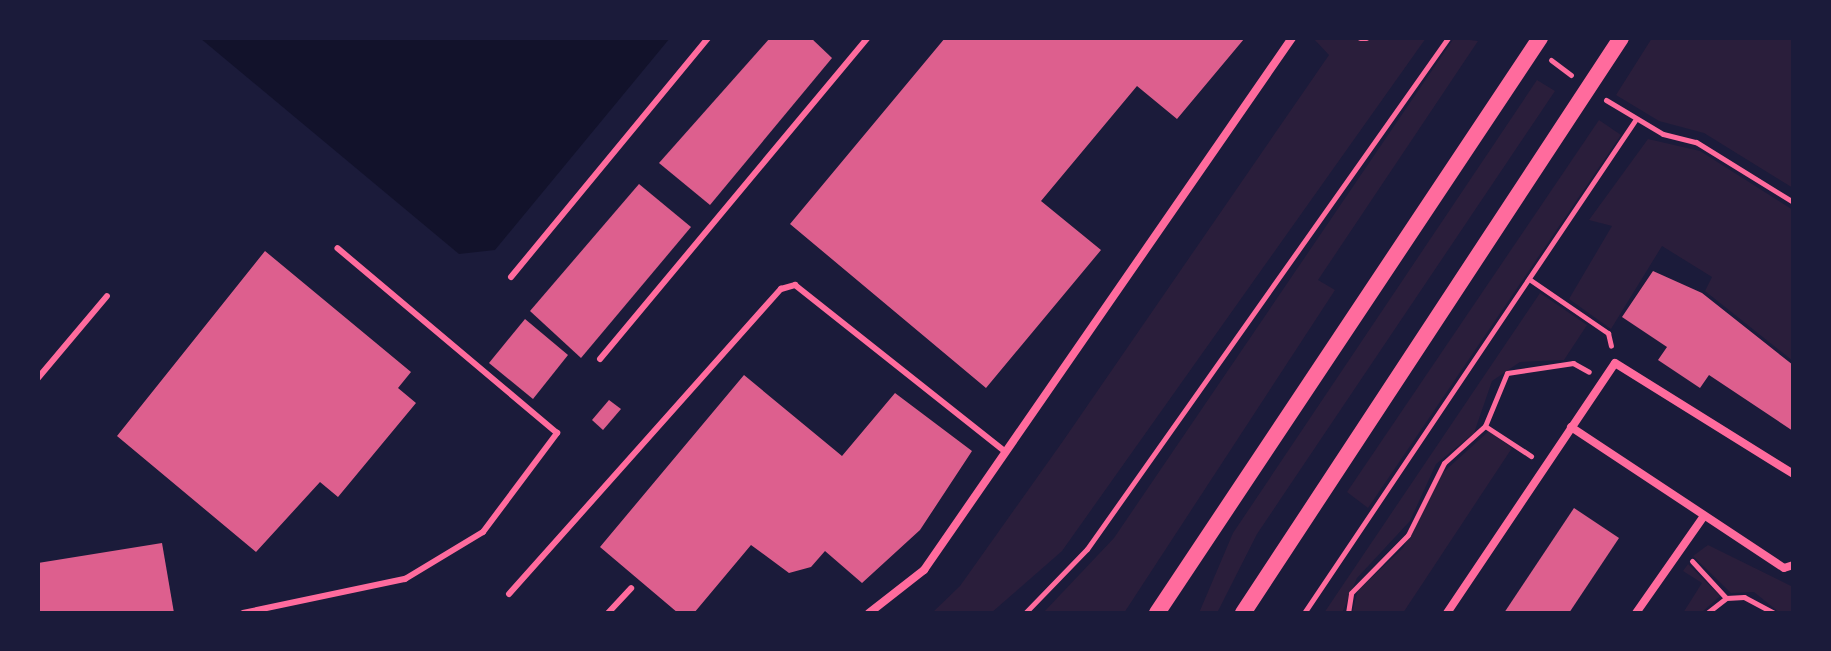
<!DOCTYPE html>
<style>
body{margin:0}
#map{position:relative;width:1831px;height:651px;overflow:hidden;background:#1b1b3a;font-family:"Sofia Sans Condensed",sans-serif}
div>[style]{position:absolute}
.green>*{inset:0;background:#2a1e3b}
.water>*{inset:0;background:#12122b}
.building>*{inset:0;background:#dd5f8e}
.path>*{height:5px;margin:-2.5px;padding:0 2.5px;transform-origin:2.5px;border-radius:2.5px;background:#ff6b9d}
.service>*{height:6px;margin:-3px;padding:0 3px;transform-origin:3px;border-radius:3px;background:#ff6b9d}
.minor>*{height:8px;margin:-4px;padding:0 4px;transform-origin:4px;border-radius:4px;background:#ff6b9d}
.secondary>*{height:16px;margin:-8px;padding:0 8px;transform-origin:8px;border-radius:8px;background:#ff6b9d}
span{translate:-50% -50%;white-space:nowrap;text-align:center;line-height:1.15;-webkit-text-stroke:6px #1b1b3a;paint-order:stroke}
.frame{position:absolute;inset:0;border:40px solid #1b1b3a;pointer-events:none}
</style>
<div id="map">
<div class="green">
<i style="clip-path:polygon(1313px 38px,1426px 38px,1062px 551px,991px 613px,932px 613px,960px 586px,1063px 441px,1329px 55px)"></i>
<i style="clip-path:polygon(1454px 38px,1478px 41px,1318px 280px,1335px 290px,1124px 613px,1043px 613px,1114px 538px)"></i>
<i style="clip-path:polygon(1652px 38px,1793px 38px,1793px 188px,1704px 133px,1659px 121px,1616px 95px)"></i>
<i style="clip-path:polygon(1537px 80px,1555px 91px,1257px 534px,1217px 613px,1199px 613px,1233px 533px)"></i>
<i style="clip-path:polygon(1599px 120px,1621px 135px,1368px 508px,1347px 492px)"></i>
<i style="clip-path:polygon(1648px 139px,1700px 151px,1793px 210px,1793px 361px,1705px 291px,1712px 277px,1662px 246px,1611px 329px,1569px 299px,1612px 226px,1589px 220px)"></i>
<i style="clip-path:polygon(1540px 293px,1587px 325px,1564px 360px,1520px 362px,1492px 381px,1474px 433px,1436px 464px,1410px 521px,1357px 578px,1342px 613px,1324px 613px)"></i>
<i style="clip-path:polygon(1489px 431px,1512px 448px,1403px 613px,1352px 613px,1358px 590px,1403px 548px,1437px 478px)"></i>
<i style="clip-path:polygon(1708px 545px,1793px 587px,1793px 611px,1780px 613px,1754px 592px,1731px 593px,1693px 556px)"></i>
<i style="clip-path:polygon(1688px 564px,1720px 596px,1701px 613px,1683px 613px,1702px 583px,1683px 571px)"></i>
</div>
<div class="water">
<i style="clip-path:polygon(200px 38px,670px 38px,495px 250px,459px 254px)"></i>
</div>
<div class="building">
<i style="clip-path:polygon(770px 38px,811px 38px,832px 58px,710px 205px,659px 163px)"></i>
<i style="clip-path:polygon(945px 38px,1244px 39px,1177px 119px,1137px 86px,1041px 201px,1101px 250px,986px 388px,790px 224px)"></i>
<i style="clip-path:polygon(639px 184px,691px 227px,581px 358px,530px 311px)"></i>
<i style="clip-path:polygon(265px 251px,411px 372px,398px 388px,416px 403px,338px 497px,320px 482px,256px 552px,117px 436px)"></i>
<i style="clip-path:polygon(1653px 271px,1702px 293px,1793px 365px,1793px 431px,1709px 375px,1700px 388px,1658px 360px,1667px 347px,1622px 317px)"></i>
<i style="clip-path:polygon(525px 319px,568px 355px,533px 399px,489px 363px)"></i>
<i style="clip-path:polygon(744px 375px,842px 456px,895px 393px,972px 451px,920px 530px,862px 583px,825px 551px,811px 567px,789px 573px,751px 545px,694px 613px,678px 613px,600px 547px)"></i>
<i style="clip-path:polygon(609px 400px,621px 409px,603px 430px,592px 420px)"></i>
<i style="clip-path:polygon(1574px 508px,1619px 538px,1569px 613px,1504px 613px)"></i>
<i style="clip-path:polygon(162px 543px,174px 613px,38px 613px,38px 563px)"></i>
</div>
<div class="path">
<i style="left:1360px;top:38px;width:6px"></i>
<i style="left:1551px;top:60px;width:25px;rotate:37deg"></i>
<i style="left:1606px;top:100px;width:66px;rotate:30.8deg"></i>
<i style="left:1663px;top:134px;width:34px;rotate:14deg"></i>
<i style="left:1696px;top:142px;width:114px;rotate:31.7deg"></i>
<i style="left:1529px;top:279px;width:96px;rotate:34.4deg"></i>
<i style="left:1608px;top:333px;width:13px;rotate:77deg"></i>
<i style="left:1485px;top:426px;width:55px;rotate:33.1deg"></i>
<i style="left:1692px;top:561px;width:50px;rotate:47.4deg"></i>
<i style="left:1025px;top:613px;width:89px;rotate:-45.9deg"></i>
<i style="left:1087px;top:549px;width:626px;rotate:-54.76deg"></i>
<i style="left:1304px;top:613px;width:595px;rotate:-56.1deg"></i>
<i style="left:1348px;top:613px;width:20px;rotate:-81deg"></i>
<i style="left:1351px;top:593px;width:81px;rotate:-45.5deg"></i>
<i style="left:1408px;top:535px;width:80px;rotate:-63.4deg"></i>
<i style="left:1444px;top:463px;width:55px;rotate:-42.1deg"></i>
<i style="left:1485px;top:426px;width:57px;rotate:-67.5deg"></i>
<i style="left:1507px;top:373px;width:67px;rotate:-8.6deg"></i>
<i style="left:1573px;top:363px;width:18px;rotate:29deg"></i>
<i style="left:1707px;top:613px;width:24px;rotate:-38deg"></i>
<i style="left:1726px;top:598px;width:18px;rotate:-3deg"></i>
<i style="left:1744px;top:597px;width:34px;rotate:28deg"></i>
</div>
<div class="service">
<i style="left:511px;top:277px;width:310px;rotate:-50.5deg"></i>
<i style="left:600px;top:359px;width:418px;rotate:-50.2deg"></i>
<i style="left:38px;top:378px;width:107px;rotate:-49.9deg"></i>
<i style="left:509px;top:594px;width:409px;rotate:-48.3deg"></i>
<i style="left:781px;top:289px;width:15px;rotate:-16deg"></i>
<i style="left:795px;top:285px;width:269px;rotate:38.4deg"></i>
<i style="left:243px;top:613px;width:166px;rotate:-11.9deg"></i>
<i style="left:405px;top:579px;width:91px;rotate:-31.1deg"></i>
<i style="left:483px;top:532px;width:124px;rotate:-53.2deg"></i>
<i style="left:557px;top:433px;width:287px;rotate:-139.9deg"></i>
<i style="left:608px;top:613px;width:34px;rotate:-47deg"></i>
</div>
<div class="minor">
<i style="left:1571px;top:427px;width:255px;rotate:33.5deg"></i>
<i style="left:1784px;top:568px;width:9px;rotate:-18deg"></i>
<i style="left:869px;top:613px;width:70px;rotate:-38deg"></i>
<i style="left:924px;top:570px;width:647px;rotate:-55.33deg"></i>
<i style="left:1447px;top:613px;width:301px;rotate:-56.1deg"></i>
<i style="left:1615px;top:363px;width:210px;rotate:31.9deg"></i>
<i style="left:1636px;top:613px;width:118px;rotate:-55deg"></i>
</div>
<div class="secondary">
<i style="left:1157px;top:613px;width:691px;rotate:-56.33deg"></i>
<i style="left:1243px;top:613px;width:688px;rotate:-56.68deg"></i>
</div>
<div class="frame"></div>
</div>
